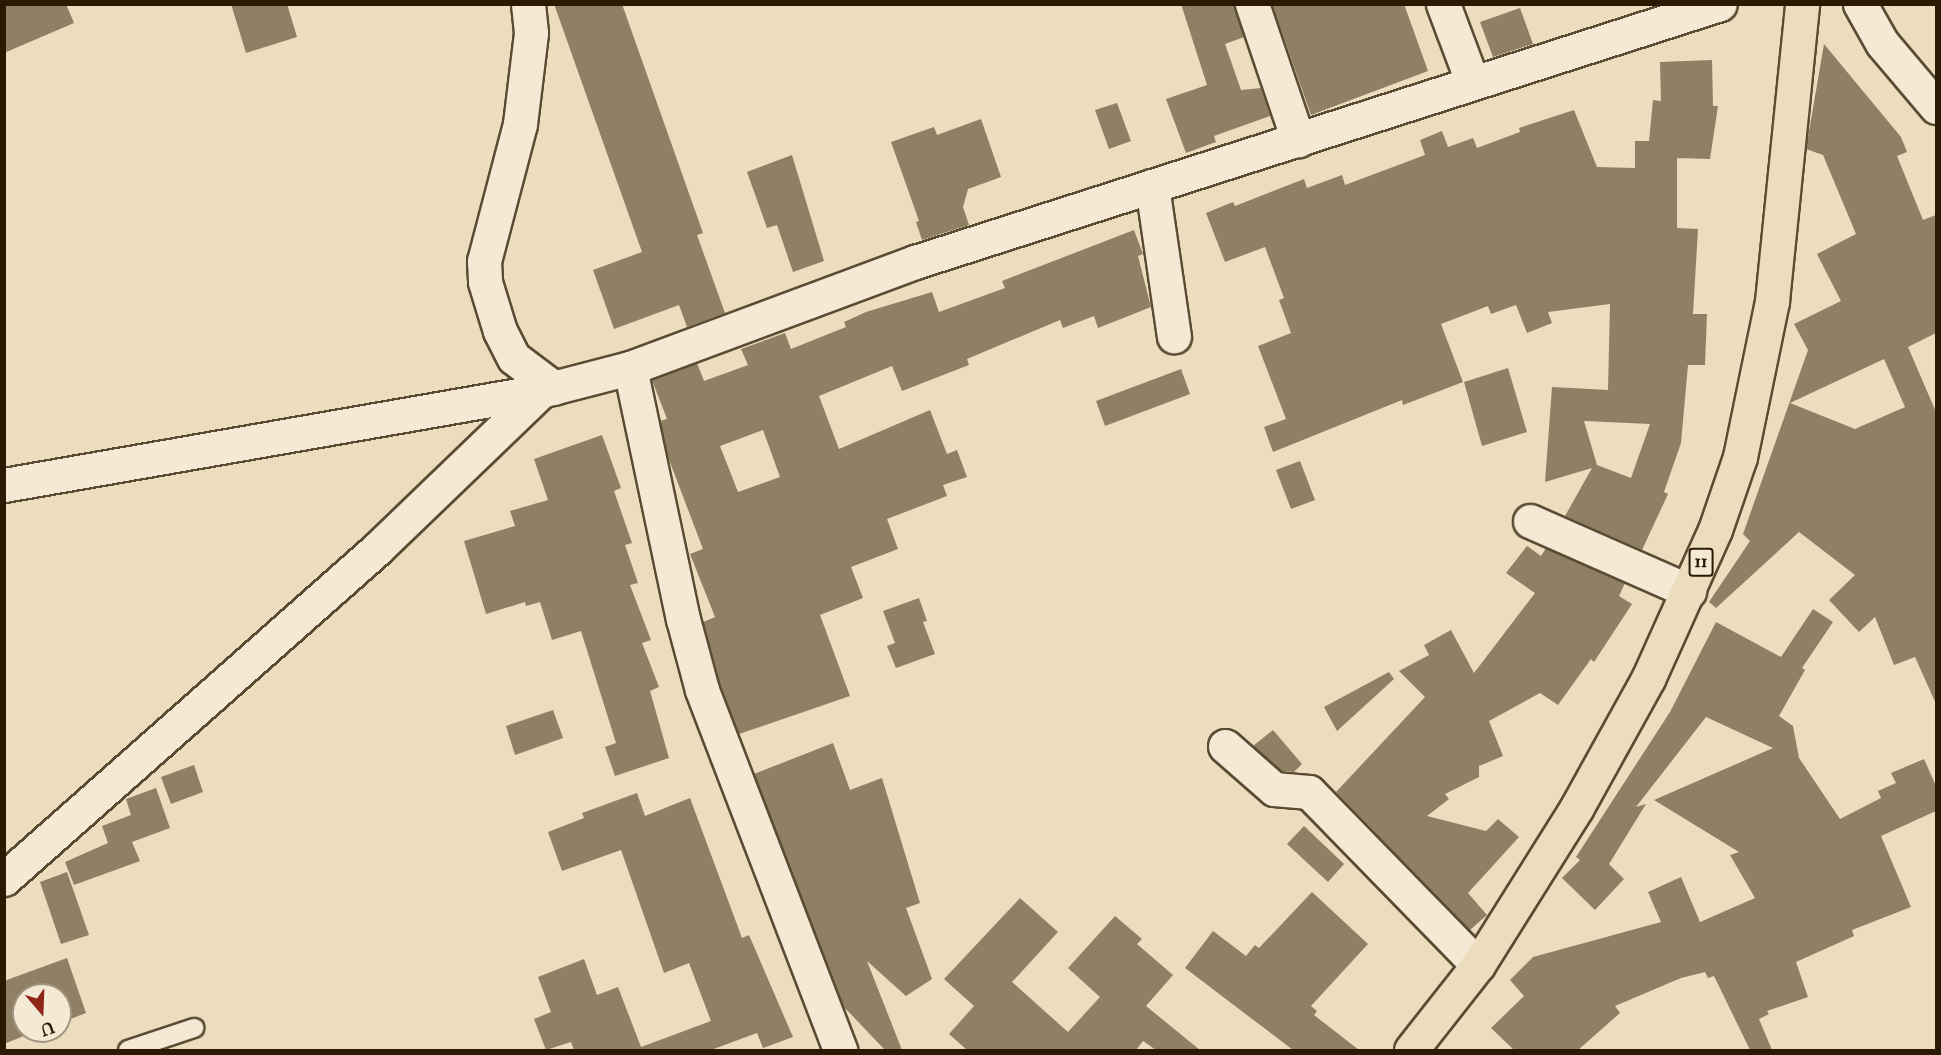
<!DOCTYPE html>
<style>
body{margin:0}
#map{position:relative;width:1941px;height:1055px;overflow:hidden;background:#ecddbf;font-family:"IM FELL Double Pica",serif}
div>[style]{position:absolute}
.building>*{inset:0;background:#8f7f65}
.roads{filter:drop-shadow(2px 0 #5a4b32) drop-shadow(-2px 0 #5a4b32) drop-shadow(0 2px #5a4b32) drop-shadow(0 -2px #5a4b32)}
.lane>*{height:18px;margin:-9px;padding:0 9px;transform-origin:9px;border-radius:9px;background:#f3e9d5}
.street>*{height:33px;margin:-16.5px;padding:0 16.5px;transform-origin:16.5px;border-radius:16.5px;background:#f3e9d5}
.highway>*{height:33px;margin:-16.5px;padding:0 16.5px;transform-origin:16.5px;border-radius:16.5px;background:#ecddbf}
span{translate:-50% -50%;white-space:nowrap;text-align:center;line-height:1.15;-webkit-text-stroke:5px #f3e9d5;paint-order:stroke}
.shield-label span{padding:2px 4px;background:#f3e9d5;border:2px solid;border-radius:4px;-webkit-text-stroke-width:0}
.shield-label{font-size:18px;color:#2a1a03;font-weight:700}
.frame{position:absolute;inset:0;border:6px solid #2a1a03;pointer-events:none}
.north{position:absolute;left:12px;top:983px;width:60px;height:60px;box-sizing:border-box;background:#f3e9d5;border:2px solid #a39681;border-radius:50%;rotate:161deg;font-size:16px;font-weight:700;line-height:24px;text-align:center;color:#2a1a03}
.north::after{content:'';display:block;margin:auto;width:21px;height:27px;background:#8f2418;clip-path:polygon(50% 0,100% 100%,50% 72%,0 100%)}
</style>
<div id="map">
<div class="building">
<i style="clip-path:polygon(4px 4px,66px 4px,74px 23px,4px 53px)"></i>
<i style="clip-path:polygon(231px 4px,287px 4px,297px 37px,246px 53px)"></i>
<i style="clip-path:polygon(554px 4px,622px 4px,703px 233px,697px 235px,725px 313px,687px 327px,679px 305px,614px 329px,593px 270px,642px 252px)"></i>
<i style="clip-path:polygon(1181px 4px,1234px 4px,1244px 37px,1225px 44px,1241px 90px,1261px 88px,1270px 116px,1214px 136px,1216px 142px,1186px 153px,1166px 99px,1207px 85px)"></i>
<i style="clip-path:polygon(1272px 4px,1404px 4px,1428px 71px,1311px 115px)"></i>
<i style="clip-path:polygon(1520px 8px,1533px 44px,1493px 57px,1480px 22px)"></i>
<i style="clip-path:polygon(evenodd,1824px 44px,1901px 137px,1907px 152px,1897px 156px,1923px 220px,1936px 215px,1936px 333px,1908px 347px,1936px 412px,1936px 704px,1915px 657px,1894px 665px,1875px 617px,1859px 632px,1829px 600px,1855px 575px,1799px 532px,1716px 608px,1709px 602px,1750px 541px,1743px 534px,1808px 350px,1794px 324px,1841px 301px,1817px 254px,1856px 234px,1823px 155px,1806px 149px,1824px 44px,1884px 359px,1905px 407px,1855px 429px,1790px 403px,1884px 359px)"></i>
<i style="clip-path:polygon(evenodd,1712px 60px,1713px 106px,1718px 106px,1710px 159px,1677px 158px,1677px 228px,1698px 229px,1693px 314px,1707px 314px,1705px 365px,1688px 365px,1681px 443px,1664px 492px,1668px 494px,1642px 550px,1565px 516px,1592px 468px,1545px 482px,1552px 387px,1608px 390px,1610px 304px,1548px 312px,1552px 323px,1527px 333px,1516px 305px,1491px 314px,1488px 306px,1441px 324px,1463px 382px,1403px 405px,1402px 400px,1273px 452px,1264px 427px,1286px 419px,1258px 346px,1291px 333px,1279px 300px,1284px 298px,1265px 247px,1225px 262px,1206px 213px,1233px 202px,1235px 206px,1304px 179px,1307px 188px,1342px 175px,1345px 185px,1425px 155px,1420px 140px,1442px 131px,1448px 147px,1473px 138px,1477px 148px,1520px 132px,1519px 128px,1574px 110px,1597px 167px,1635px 168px,1635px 141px,1649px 141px,1653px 100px,1661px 101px,1660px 62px,1712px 60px,1584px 421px,1650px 424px,1631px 478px,1597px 465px,1584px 421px)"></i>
<i style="clip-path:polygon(1117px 103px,1131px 141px,1109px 149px,1095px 110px)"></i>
<i style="clip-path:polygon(981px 119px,1001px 177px,968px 189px,963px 207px,969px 225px,922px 240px,916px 222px,919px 221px,891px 142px,934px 127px,937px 135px)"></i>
<i style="clip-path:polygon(792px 155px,824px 261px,793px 272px,777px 225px,767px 228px,747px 172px)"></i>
<i style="clip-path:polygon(evenodd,1134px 230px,1143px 254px,1138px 256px,1151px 307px,1098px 328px,1094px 316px,1063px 328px,1060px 320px,967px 359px,969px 365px,902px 391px,892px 366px,819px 396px,839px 449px,930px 410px,947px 454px,957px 450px,967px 477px,943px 485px,947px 496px,887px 519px,898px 549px,851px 567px,863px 598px,820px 615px,850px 696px,739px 734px,720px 684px,703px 622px,715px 617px,690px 554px,703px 549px,668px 457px,660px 421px,667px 419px,652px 380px,697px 363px,704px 381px,748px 365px,741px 349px,785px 333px,791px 349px,846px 327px,844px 322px,866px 312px,932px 292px,939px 312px,1005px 288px,1002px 281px,1134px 230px,763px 430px,780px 477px,738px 492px,720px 446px,763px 430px)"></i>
<i style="clip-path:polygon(1508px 368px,1527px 432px,1482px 446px,1464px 382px)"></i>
<i style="clip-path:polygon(1181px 369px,1190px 394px,1105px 426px,1096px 401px)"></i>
<i style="clip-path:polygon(602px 435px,621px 488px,614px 491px,632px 543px,625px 545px,638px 583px,630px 585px,651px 640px,642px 643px,659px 687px,650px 691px,669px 758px,615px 776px,605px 747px,616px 743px,581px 631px,552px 640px,540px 602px,526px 606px,525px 602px,486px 614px,464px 541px,515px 526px,510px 511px,548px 500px,534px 459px)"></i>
<i style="clip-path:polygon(1300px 461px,1315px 500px,1291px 509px,1276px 470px)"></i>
<i style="clip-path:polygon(1527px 546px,1541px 556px,1546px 548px,1625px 583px,1619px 596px,1632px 604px,1594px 662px,1591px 659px,1558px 705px,1540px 693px,1489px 721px,1503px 756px,1479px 766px,1479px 777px,1445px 794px,1449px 799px,1427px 816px,1486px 831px,1498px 819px,1519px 837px,1468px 893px,1487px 915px,1470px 930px,1336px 792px,1425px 697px,1399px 671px,1429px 655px,1424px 645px,1451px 630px,1474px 673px,1535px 593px,1506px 573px)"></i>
<i style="clip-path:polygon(919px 598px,927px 621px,923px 622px,935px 654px,896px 668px,887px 646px,895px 643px,883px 611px)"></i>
<i style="clip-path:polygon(1813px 609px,1833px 622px,1802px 668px,1805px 670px,1779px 716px,1793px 726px,1799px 758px,1840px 819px,1881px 798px,1878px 791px,1896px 783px,1891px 773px,1924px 759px,1936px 786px,1936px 811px,1881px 836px,1911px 907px,1852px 930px,1854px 936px,1796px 962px,1808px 997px,1767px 1011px,1769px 1014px,1759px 1019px,1772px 1050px,1750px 1050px,1714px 976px,1708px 978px,1705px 972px,1681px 978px,1615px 1006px,1620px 1013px,1578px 1050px,1514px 1050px,1491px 1028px,1524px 996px,1510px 980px,1533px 957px,1661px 922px,1648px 892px,1681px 877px,1700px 922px,1755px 898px,1730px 855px,1739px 852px,1654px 800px,1773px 748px,1706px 717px,1636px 807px,1646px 804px,1609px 864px,1624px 879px,1595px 910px,1562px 878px,1580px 860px,1576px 857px,1670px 712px,1716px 622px,1781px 657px)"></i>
<i style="clip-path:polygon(1389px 672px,1394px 679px,1337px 731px,1324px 707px)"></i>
<i style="clip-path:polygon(553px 710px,563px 738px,515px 755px,506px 726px)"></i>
<i style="clip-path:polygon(1273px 730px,1302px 764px,1294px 772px,1282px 771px,1253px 746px)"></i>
<i style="clip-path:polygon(833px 743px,850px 790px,882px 778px,920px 903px,906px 908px,932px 979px,906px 996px,867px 961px,902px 1050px,885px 1050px,843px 1006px,754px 774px)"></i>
<i style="clip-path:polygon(194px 765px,203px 792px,171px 804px,161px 777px)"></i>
<i style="clip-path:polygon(156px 788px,170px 828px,132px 842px,140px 861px,74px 885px,65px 862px,108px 843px,102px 826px,131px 815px,126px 799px)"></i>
<i style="clip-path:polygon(637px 793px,645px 816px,690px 798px,742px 938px,749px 935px,793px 1037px,763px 1048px,757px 1033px,711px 1050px,574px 1050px,571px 1042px,546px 1050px,534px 1019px,551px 1012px,538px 977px,584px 959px,597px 995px,618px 987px,641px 1047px,711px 1021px,689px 963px,664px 973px,621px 850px,562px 871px,548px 832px,584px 818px,582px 813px)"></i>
<i style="clip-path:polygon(1304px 826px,1344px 864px,1328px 882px,1287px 844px)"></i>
<i style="clip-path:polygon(67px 872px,89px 935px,61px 944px,40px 882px)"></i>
<i style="clip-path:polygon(1312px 892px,1368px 944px,1311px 1006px,1317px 1011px,1314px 1015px,1359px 1050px,1293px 1050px,1185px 968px,1213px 931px,1246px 956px,1255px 945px,1259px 948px)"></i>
<i style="clip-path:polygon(1020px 898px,1058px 932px,1012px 982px,1068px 1032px,1100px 997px,1068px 968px,1115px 916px,1142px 939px,1137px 944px,1173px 975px,1146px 1006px,1200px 1050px,1156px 1050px,1143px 1041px,1136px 1050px,967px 1050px,949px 1034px,974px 1006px,944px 979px)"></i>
<i style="clip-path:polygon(67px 958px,86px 1013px,60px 1023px,60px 995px,24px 995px,24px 1031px,36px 1031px,4px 1044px,4px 981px)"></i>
</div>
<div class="roads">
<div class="lane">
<i style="left:128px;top:1050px;width:70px;rotate:-18.4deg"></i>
</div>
<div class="street">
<i style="left:528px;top:4px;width:29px;rotate:84deg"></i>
<i style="left:531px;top:33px;width:92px;rotate:96.9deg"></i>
<i style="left:520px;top:124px;width:142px;rotate:104.7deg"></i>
<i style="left:484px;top:261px;width:21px;rotate:87deg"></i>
<i style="left:485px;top:282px;width:51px;rotate:73deg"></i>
<i style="left:500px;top:331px;width:30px;rotate:63deg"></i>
<i style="left:514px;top:358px;width:50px;rotate:36.9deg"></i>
<i style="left:1252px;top:4px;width:144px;rotate:71.3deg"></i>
<i style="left:1443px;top:4px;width:82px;rotate:69.4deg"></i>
<i style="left:1860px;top:4px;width:45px;rotate:60.6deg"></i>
<i style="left:1882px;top:43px;width:84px;rotate:49.8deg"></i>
<i style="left:1152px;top:186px;width:152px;rotate:81.7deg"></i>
<i style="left:630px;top:368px;width:257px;rotate:78.1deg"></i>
<i style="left:683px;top:619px;width:73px;rotate:75deg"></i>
<i style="left:702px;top:690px;width:386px;rotate:69deg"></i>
<i style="left:4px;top:485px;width:545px;rotate:-9.93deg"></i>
<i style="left:1530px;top:521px;width:174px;rotate:23.8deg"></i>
<i style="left:1225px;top:746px;width:65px;rotate:41.3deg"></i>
<i style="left:1274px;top:789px;width:35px;rotate:5deg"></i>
<i style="left:1309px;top:792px;width:242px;rotate:45.7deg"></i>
<i style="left:4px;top:879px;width:499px;rotate:-41.5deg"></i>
<i style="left:378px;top:548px;width:226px;rotate:-43.9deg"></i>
<i style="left:541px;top:391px;width:92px;rotate:-14.5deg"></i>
<i style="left:630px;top:368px;width:304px;rotate:-20.4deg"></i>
<i style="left:915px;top:262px;width:845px;rotate:-17.77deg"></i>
</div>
<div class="highway">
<i style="left:1411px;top:1050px;width:108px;rotate:-51.8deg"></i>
<i style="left:1478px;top:965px;width:186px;rotate:-57.9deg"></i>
<i style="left:1577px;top:807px;width:146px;rotate:-61deg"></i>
<i style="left:1648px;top:679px;width:163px;rotate:-65.8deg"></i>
<i style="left:1715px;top:530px;width:77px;rotate:-71.1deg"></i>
<i style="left:1740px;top:457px;width:159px;rotate:-78.4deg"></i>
<i style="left:1772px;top:301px;width:299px;rotate:-84.2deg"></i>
</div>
</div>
<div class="shield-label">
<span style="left:1701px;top:562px">11</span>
</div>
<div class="frame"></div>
<div class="north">U</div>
</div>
